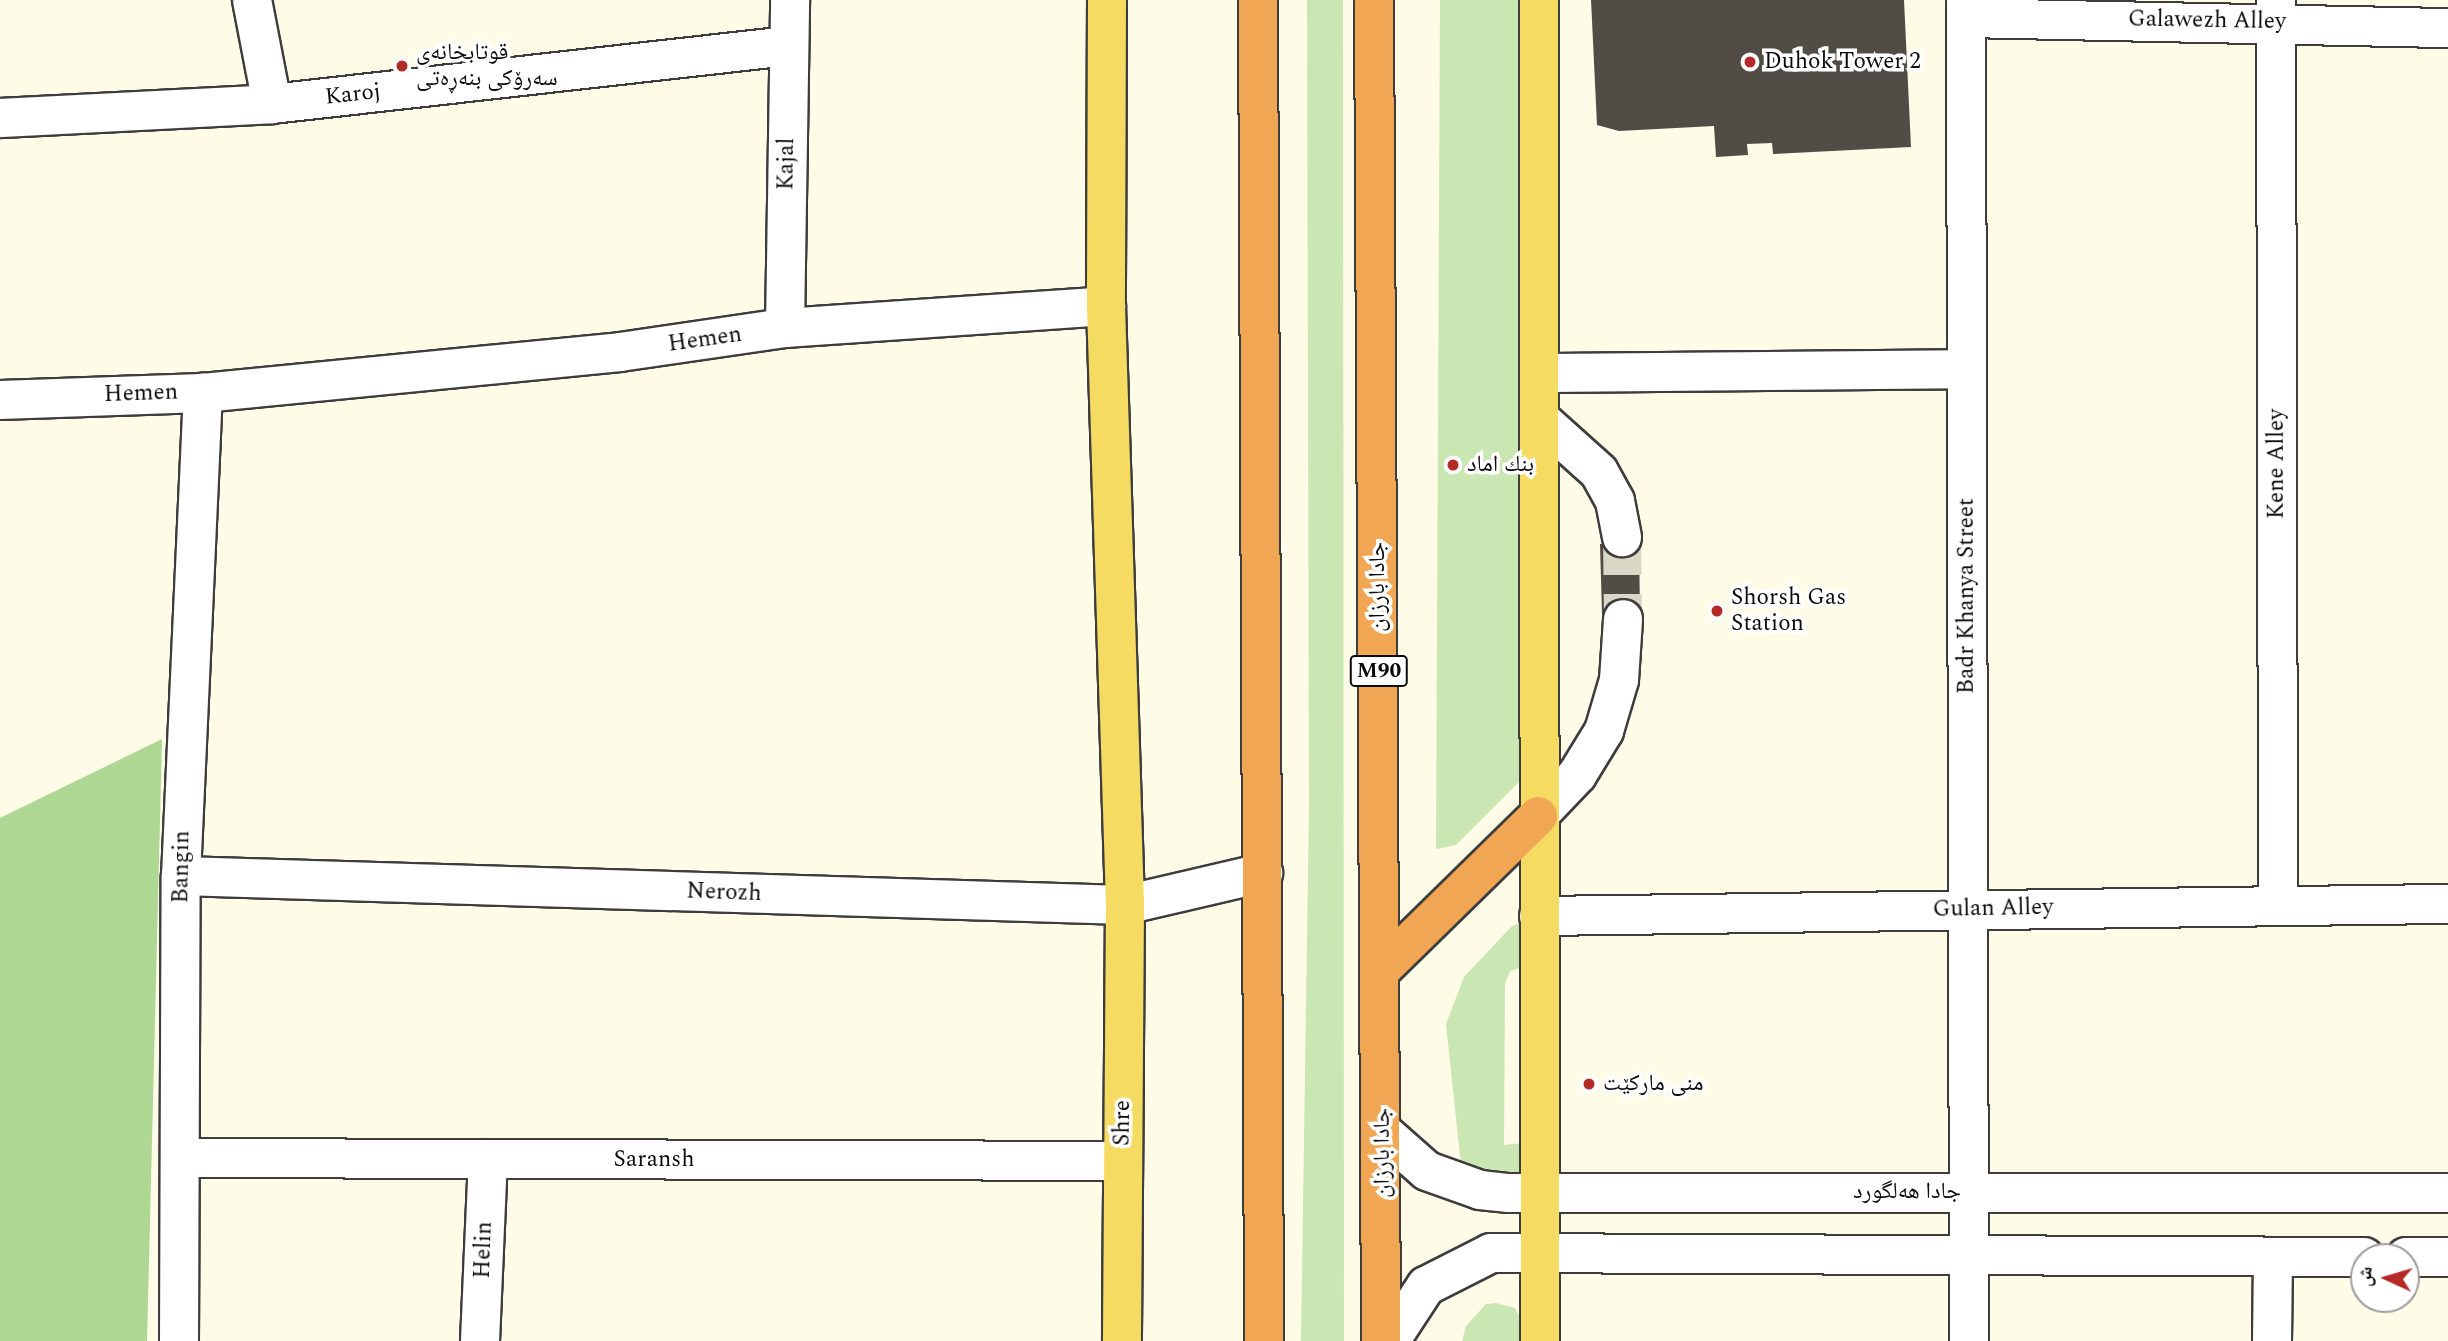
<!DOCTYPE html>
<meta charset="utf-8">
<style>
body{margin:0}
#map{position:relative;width:2448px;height:1341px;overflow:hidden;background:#fefbe7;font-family:Spectral,"Noto Naskh Arabic",serif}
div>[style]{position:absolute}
.green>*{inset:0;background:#cae6b3}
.forest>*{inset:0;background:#add793}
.building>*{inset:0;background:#524c47}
.minor-tunnel>*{height:38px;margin-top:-19px;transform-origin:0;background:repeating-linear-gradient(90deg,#d9d7c6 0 38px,transparent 0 57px)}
.roads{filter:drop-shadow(2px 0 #3d3d3d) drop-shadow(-2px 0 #3d3d3d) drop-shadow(0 2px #3d3d3d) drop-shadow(0 -2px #3d3d3d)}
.minor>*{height:38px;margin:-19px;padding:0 19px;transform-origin:19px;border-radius:19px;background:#fff}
.major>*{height:38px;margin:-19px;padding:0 19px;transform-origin:19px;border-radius:19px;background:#f5db61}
.highway>*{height:38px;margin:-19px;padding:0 19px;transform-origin:19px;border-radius:19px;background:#f0a653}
.dots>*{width:19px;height:19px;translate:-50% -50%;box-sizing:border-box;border:4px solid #fff;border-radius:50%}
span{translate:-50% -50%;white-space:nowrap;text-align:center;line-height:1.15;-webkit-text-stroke:7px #fff;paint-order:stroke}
.shield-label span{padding:2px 5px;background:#fff;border:2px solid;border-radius:5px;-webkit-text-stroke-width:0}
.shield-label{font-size:21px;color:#0a0a0a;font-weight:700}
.street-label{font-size:23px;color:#0a0a0a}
.poi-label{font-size:23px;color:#0a0a0a}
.left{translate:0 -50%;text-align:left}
.north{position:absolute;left:2350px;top:1243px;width:70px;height:70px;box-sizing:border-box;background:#fff;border:2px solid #9d9d9d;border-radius:50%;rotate:274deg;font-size:19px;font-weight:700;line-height:28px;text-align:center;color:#0a0a0a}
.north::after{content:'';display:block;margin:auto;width:24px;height:32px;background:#b42a27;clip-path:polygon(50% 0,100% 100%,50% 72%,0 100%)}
</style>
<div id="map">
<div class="green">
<i style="clip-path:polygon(1307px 0,1343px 0,1344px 1341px,1301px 1341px,1309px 806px)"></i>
<i style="clip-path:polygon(1440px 0,1525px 0,1528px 773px,1456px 845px,1436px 849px)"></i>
<i style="clip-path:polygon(1528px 920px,1523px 967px,1510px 971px,1505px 984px,1504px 1145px,1535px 1142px,1530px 1184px,1461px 1165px,1446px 1024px,1464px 977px,1512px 926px)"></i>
<i style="clip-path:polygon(1496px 1303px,1515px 1308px,1533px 1341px,1462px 1341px,1466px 1326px,1486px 1304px)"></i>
</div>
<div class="forest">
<i style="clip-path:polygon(162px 739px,147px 1341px,0 1341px,0 818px)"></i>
</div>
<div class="building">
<i style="clip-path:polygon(1591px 0,1904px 0,1911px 147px,1773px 154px,1772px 143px,1747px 144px,1748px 155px,1716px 157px,1714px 126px,1619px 131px,1597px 125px)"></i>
<i style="clip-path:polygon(1639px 543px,1640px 613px,1602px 614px,1600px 544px)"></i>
</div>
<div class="minor-tunnel">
<i style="left:1622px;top:537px;width:82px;rotate:89.3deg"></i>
</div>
<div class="roads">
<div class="minor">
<i style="left:252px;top:0;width:106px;rotate:79.1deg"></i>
<i style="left:1966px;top:0;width:1341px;rotate:89.87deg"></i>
<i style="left:2276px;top:0;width:906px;rotate:89.87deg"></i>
<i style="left:1966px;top:18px;width:482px;rotate:1.2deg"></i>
<i style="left:0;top:118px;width:272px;rotate:-2.9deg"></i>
<i style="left:272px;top:104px;width:519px;rotate:-6.41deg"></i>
<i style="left:785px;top:328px;width:328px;rotate:-89.1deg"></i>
<i style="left:1541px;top:373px;width:426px;rotate:-0.5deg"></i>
<i style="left:0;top:400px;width:203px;rotate:-2deg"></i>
<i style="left:203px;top:393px;width:419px;rotate:-5.6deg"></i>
<i style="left:620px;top:352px;width:167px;rotate:-8.3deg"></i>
<i style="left:785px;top:328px;width:322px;rotate:-3.9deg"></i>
<i style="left:1540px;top:419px;width:79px;rotate:41.9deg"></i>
<i style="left:1599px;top:472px;width:33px;rotate:61deg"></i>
<i style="left:1615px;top:501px;width:37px;rotate:79deg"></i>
<i style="left:1538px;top:816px;width:57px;rotate:-46.4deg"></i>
<i style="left:1577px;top:775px;width:52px;rotate:-58.5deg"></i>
<i style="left:1604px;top:731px;width:53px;rotate:-73.6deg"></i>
<i style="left:1619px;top:680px;width:61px;rotate:-86.2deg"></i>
<i style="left:181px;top:876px;width:944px;rotate:1.76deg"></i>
<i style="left:1125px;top:905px;width:142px;rotate:-13.1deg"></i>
<i style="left:1539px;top:916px;width:909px;rotate:-0.76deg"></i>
<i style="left:1384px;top:1133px;width:57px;rotate:41.5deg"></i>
<i style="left:1427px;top:1171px;width:56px;rotate:19.7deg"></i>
<i style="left:1480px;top:1190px;width:29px;rotate:6deg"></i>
<i style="left:1509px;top:1193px;width:939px"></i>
<i style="left:184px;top:1158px;width:939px;rotate:0.18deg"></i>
<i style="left:2406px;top:1257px;width:42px"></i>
<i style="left:179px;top:1341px;width:465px;rotate:-89.8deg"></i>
<i style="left:181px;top:876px;width:484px;rotate:-87.4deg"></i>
<i style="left:480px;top:1341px;width:182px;rotate:-87.5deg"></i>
<i style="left:1390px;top:1341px;width:66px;rotate:-56.8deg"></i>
<i style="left:1426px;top:1286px;width:73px;rotate:-26.9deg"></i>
<i style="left:1491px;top:1253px;width:873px;rotate:0.26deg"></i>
<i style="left:2272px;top:1341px;width:84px;rotate:-89.3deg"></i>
</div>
<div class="major">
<i style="left:1107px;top:0;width:306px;rotate:90.2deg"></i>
<i style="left:1106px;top:306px;width:599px;rotate:88.18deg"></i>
<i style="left:1125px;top:905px;width:436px;rotate:90.4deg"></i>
<i style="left:1539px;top:0;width:1341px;rotate:89.96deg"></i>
</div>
<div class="highway">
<i style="left:1258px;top:0;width:1341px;rotate:89.74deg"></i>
<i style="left:1374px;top:0;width:1341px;rotate:89.7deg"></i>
<i style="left:1381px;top:970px;width:220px;rotate:-44.4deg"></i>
</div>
</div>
<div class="dots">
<i style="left:1750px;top:62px;background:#b42a27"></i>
<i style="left:402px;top:66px;background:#b42a27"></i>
<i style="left:1453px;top:465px;background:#b42a27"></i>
<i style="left:1717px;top:611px;background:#b42a27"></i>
<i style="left:1589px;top:1084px;background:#b42a27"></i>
</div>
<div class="shield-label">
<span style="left:1379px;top:671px">M90</span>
</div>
<div class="street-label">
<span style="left:2207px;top:21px;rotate:1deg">Galawezh Alley</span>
<span style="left:353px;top:95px;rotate:-6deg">Karoj</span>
<span style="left:787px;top:164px;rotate:-89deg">Kajal</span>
<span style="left:705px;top:340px;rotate:-8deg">Hemen</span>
<span style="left:141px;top:394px;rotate:-2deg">Hemen</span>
<span style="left:2277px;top:464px;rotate:-90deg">Kene Alley</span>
<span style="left:1378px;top:587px;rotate:-90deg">جادا بارزان</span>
<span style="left:1967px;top:596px;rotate:-90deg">Badr Khanya Street</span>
<span style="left:182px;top:867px;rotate:-89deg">Bangin</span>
<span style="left:724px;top:893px;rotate:2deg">Nerozh</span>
<span style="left:1993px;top:909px;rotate:-1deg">Gulan Alley</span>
<span style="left:1123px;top:1123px;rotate:-89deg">Shre</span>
<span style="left:1383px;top:1153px;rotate:-90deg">جادا بارزان</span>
<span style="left:654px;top:1160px">Saransh</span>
<span style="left:1907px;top:1192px">جادا هەلگورد</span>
<span style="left:484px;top:1250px;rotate:-88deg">Helin</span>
</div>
<div class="poi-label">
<span class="left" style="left:416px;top:66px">قوتابخانەی<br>سەرۆکی بنەڕەتی</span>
<span class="left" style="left:1764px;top:62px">Duhok Tower 2</span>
<span class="left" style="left:1467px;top:465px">بنك اماد</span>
<span class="left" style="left:1731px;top:611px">Shorsh Gas<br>Station</span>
<span class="left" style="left:1603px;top:1084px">منی مارکێت</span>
</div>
<div class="north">ش</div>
</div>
